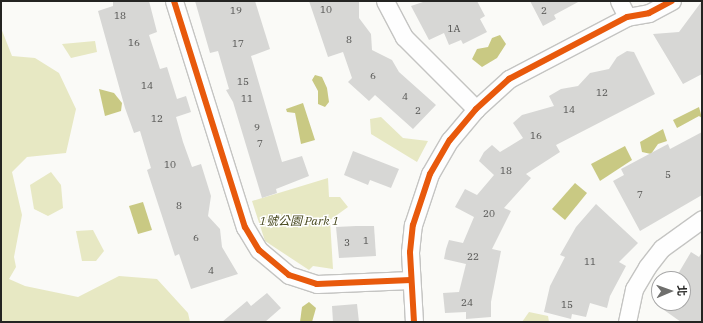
<!DOCTYPE html>
<meta charset="utf-8">
<style>
body{margin:0}
#map{position:relative;width:703px;height:323px;overflow:hidden;background:#fafaf7;font-family:"IBM Plex Serif","Noto Sans TC",serif}
div>[style]{position:absolute}
.green>*{inset:0;background:#e7e8c3}
.water>*{inset:0;background:#c9c983}
.building>*{inset:0;background:#d7d7d5}
.roads{filter:drop-shadow(1px 0 #c4c4c2) drop-shadow(-1px 0 #c4c4c2) drop-shadow(0 1px #c4c4c2) drop-shadow(0 -1px #c4c4c2)}
.minor>*{height:17px;margin:-8.5px;padding:0 8.5px;transform-origin:8.5px;border-radius:8.5px;background:#fefefe}
.cycleway>*{height:6px;margin:-3px;padding:0 3px;transform-origin:3px;border-radius:3px;background:#e8590c}
span{translate:-50% -50%;white-space:nowrap;text-align:center;line-height:1.15;-webkit-text-stroke:3px #fff;paint-order:stroke}
.number-label{font-size:10px;color:#51514f}
.number-label span{-webkit-text-stroke-width:0}
.park-label{font-size:12px;color:#494a20;font-style:italic}
.frame{position:absolute;inset:0;border:2px solid #242422;pointer-events:none}
.north{position:absolute;left:651px;top:271px;width:40px;height:40px;box-sizing:border-box;background:#fff;border:1px solid #a7a7a7;border-radius:50%;rotate:88deg;font-size:11px;font-weight:700;line-height:16px;text-align:center;color:#242422}
.north::after{content:'';display:block;margin:auto;width:14px;height:18px;background:#6f6f6d;clip-path:polygon(50% 0,100% 100%,50% 72%,0 100%)}
</style>
<div id="map">
<div class="green">
<i style="clip-path:polygon(1px 28px,12px 56px,35px 58px,59px 73px,76px 109px,66px 153px,27px 157px,12px 172px,22px 215px,14px 257px,16px 267px,9px 279px,25px 286px,78px 297px,119px 276px,157px 279px,188px 313px,190px 322px,1px 322px)"></i>
<i style="clip-path:polygon(95px 41px,97px 52px,71px 58px,62px 44px)"></i>
<i style="clip-path:polygon(381px 117px,403px 138px,428px 141px,417px 162px,371px 134px,370px 119px)"></i>
<i style="clip-path:polygon(51px 172px,61px 185px,63px 208px,48px 216px,34px 209px,30px 185px)"></i>
<i style="clip-path:polygon(328px 178px,329px 197px,340px 197px,348px 207px,330px 220px,333px 269px,313px 266px,309px 270px,265px 241px,252px 201px)"></i>
<i style="clip-path:polygon(93px 230px,104px 251px,96px 261px,82px 261px,76px 231px)"></i>
<i style="clip-path:polygon(529px 312px,548px 316px,549px 322px,522px 322px)"></i>
</div>
<div class="water">
<i style="clip-path:polygon(500px 35px,506px 44px,497px 58px,482px 67px,472px 59px,477px 49px,488px 47px,492px 38px)"></i>
<i style="clip-path:polygon(315px 75px,322px 77px,327px 88px,329px 102px,325px 107px,318px 104px,318px 91px,312px 80px)"></i>
<i style="clip-path:polygon(99px 89px,114px 93px,122px 103px,121px 111px,105px 116px)"></i>
<i style="clip-path:polygon(303px 103px,315px 140px,301px 144px,295px 113px,287px 112px,286px 109px)"></i>
<i style="clip-path:polygon(699px 107px,702px 118px,699px 116px,677px 128px,673px 120px)"></i>
<i style="clip-path:polygon(663px 129px,667px 141px,658px 144px,651px 154px,642px 152px,640px 142px)"></i>
<i style="clip-path:polygon(625px 146px,632px 160px,600px 181px,591px 164px)"></i>
<i style="clip-path:polygon(575px 183px,587px 193px,565px 220px,552px 209px)"></i>
<i style="clip-path:polygon(143px 202px,152px 230px,138px 234px,129px 206px)"></i>
<i style="clip-path:polygon(309px 302px,316px 308px,312px 322px,300px 322px,302px 307px)"></i>
</div>
<div class="building">
<i style="clip-path:polygon(113px 1px,149px 1px,157px 32px,149px 35px,160px 69px,167px 67px,177px 99px,186px 96px,191px 112px,176px 117px,183px 142px,192px 167px,201px 164px,211px 196px,208px 216px,220px 229px,222px 247px,238px 274px,191px 289px,179px 254px,175px 256px,147px 170px,151px 168px,140px 131px,134px 133px,125px 108px,98px 11px,113px 6px)"></i>
<i style="clip-path:polygon(195px 1px,255px 1px,270px 49px,251px 56px,282px 162px,302px 156px,309px 176px,276px 189px,277px 193px,262px 198px,233px 102px,226px 90px,229px 89px,218px 51px,210px 53px)"></i>
<i style="clip-path:polygon(309px 1px,359px 1px,359px 18px,371px 34px,372px 50px,392px 60px,399px 72px,436px 105px,413px 129px,375px 95px,369px 101px,348px 82px,352px 78px,343px 52px,328px 57px)"></i>
<i style="clip-path:polygon(426px 1px,477px 1px,485px 16px,480px 19px,487px 32px,463px 44px,461px 40px,449px 45px,444px 33px,429px 40px,411px 6px)"></i>
<i style="clip-path:polygon(530px 1px,580px 1px,554px 15px,556px 19px,543px 26px)"></i>
<i style="clip-path:polygon(702px 1px,702px 74px,683px 84px,653px 34px,679px 32px)"></i>
<i style="clip-path:polygon(627px 51px,634px 52px,655px 94px,556px 145px,560px 152px,526px 174px,531px 178px,504px 208px,511px 211px,492px 249px,501px 251px,491px 302px,491px 317px,466px 319px,466px 312px,445px 313px,443px 293px,459px 292px,466px 264px,444px 259px,446px 249px,449px 240px,463px 243px,474px 217px,455px 207px,465px 189px,477px 195px,494px 175px,479px 161px,484px 152px,492px 145px,500px 152px,523px 138px,513px 123px,522px 115px,554px 106px,549px 96px,561px 89px,578px 86px,590px 73px,609px 69px,617px 57px)"></i>
<i style="clip-path:polygon(702px 132px,702px 195px,640px 231px,613px 181px,624px 175px,621px 169px,668px 144px,670px 149px)"></i>
<i style="clip-path:polygon(353px 151px,399px 169px,391px 188px,370px 180px,368px 185px,344px 175px)"></i>
<i style="clip-path:polygon(596px 204px,638px 243px,619px 262px,626px 266px,610px 296px,607px 308px,590px 303px,586px 317px,572px 314px,571px 319px,544px 312px,550px 286px,565px 257px,560px 255px,576px 227px)"></i>
<i style="clip-path:polygon(356px 226px,374px 226px,376px 256px,339px 258px,336px 227px)"></i>
<i style="clip-path:polygon(691px 252px,699px 257px,702px 252px,702px 322px,681px 322px,664px 310px,668px 303px,683px 303px,684px 279px,675px 279px)"></i>
<i style="clip-path:polygon(267px 293px,281px 308px,265px 322px,222px 322px,247px 301px,251px 306px)"></i>
<i style="clip-path:polygon(357px 304px,359px 322px,333px 322px,332px 306px)"></i>
</div>
<div class="roads">
<div class="minor">
<i style="left:174px;top:1px;width:237px;rotate:72.6deg"></i>
<i style="left:245px;top:227px;width:27px;rotate:59deg"></i>
<i style="left:259px;top:250px;width:39px;rotate:40deg"></i>
<i style="left:289px;top:275px;width:29px;rotate:18deg"></i>
<i style="left:317px;top:284px;width:94px;rotate:-2.4deg"></i>
<i style="left:385px;top:1px;width:41px;rotate:62.2deg"></i>
<i style="left:404px;top:37px;width:102px;rotate:45deg"></i>
<i style="left:619px;top:1px;width:18px;rotate:63deg"></i>
<i style="left:414px;top:322px;width:70px;rotate:-93.3deg"></i>
<i style="left:410px;top:252px;width:27px;rotate:-84deg"></i>
<i style="left:413px;top:225px;width:54px;rotate:-71.6deg"></i>
<i style="left:430px;top:174px;width:39px;rotate:-60deg"></i>
<i style="left:450px;top:140px;width:40px;rotate:-50deg"></i>
<i style="left:476px;top:109px;width:45px;rotate:-42.3deg"></i>
<i style="left:509px;top:79px;width:133px;rotate:-27.7deg"></i>
<i style="left:627px;top:17px;width:22px;rotate:-10deg"></i>
<i style="left:649px;top:13px;width:26px;rotate:-28deg"></i>
<i style="left:627px;top:322px;width:34px;rotate:-78deg"></i>
<i style="left:634px;top:289px;width:26px;rotate:-59deg"></i>
<i style="left:647px;top:267px;width:24px;rotate:-52deg"></i>
<i style="left:662px;top:248px;width:49px;rotate:-35.9deg"></i>
</div>
</div>
<div class="cycleway">
<i style="left:174px;top:1px;width:237px;rotate:72.6deg"></i>
<i style="left:245px;top:227px;width:27px;rotate:59deg"></i>
<i style="left:259px;top:250px;width:39px;rotate:40deg"></i>
<i style="left:289px;top:275px;width:29px;rotate:18deg"></i>
<i style="left:317px;top:284px;width:94px;rotate:-2.4deg"></i>
<i style="left:414px;top:322px;width:70px;rotate:-93.3deg"></i>
<i style="left:410px;top:252px;width:27px;rotate:-84deg"></i>
<i style="left:413px;top:225px;width:54px;rotate:-71.6deg"></i>
<i style="left:430px;top:174px;width:39px;rotate:-60deg"></i>
<i style="left:450px;top:140px;width:40px;rotate:-50deg"></i>
<i style="left:476px;top:109px;width:45px;rotate:-42.3deg"></i>
<i style="left:509px;top:79px;width:133px;rotate:-27.7deg"></i>
<i style="left:627px;top:17px;width:22px;rotate:-10deg"></i>
<i style="left:649px;top:13px;width:26px;rotate:-28deg"></i>
</div>
<div class="number-label">
<span style="left:326px;top:10px">10</span>
<span style="left:236px;top:11px">19</span>
<span style="left:544px;top:11px">2</span>
<span style="left:120px;top:16px">18</span>
<span style="left:454px;top:29px">1A</span>
<span style="left:349px;top:40px">8</span>
<span style="left:134px;top:43px">16</span>
<span style="left:238px;top:44px">17</span>
<span style="left:373px;top:76px">6</span>
<span style="left:243px;top:82px">15</span>
<span style="left:147px;top:86px">14</span>
<span style="left:602px;top:93px">12</span>
<span style="left:405px;top:97px">4</span>
<span style="left:247px;top:99px">11</span>
<span style="left:569px;top:110px">14</span>
<span style="left:418px;top:111px">2</span>
<span style="left:157px;top:119px">12</span>
<span style="left:257px;top:128px">9</span>
<span style="left:536px;top:136px">16</span>
<span style="left:260px;top:144px">7</span>
<span style="left:170px;top:165px">10</span>
<span style="left:506px;top:171px">18</span>
<span style="left:668px;top:175px">5</span>
<span style="left:640px;top:195px">7</span>
<span style="left:179px;top:206px">8</span>
<span style="left:489px;top:214px">20</span>
<span style="left:196px;top:238px">6</span>
<span style="left:366px;top:241px">1</span>
<span style="left:347px;top:243px">3</span>
<span style="left:473px;top:257px">22</span>
<span style="left:590px;top:262px">11</span>
<span style="left:211px;top:271px">4</span>
<span style="left:467px;top:303px">24</span>
<span style="left:567px;top:305px">15</span>
</div>
<div class="park-label">
<span style="left:299px;top:221px">1號公園 Park 1</span>
</div>
<div class="frame"></div>
<div class="north">北</div>
</div>
